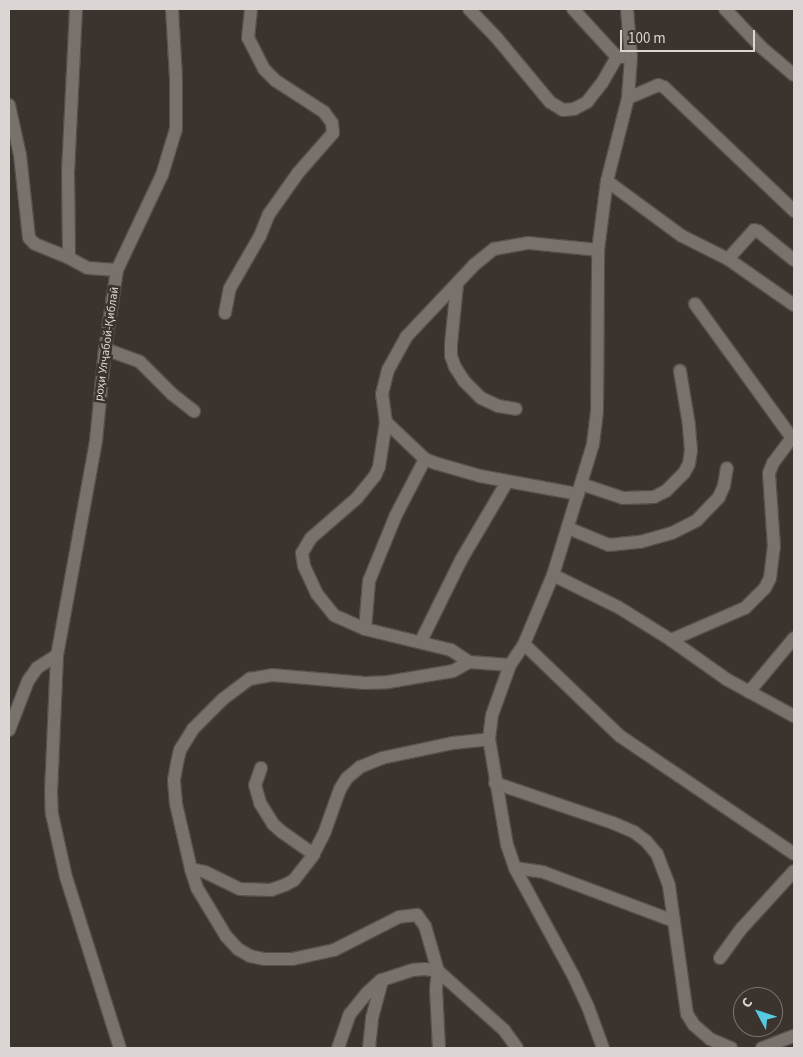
<!DOCTYPE html>
<meta charset="utf-8">
<style>
body{margin:0}
#map{position:relative;width:803px;height:1057px;overflow:hidden;background:#3b342e;font-family:"Source Sans 3",sans-serif}
div>[style]{position:absolute}
.roads{filter:drop-shadow(1px 0 #564f4b) drop-shadow(-1px 0 #564f4b) drop-shadow(0 1px #564f4b) drop-shadow(0 -1px #564f4b)}
.minor>*{height:12px;margin:-6px;padding:0 6px;transform-origin:6px;border-radius:6px;background:#79716b}
span{translate:-50% -50%;white-space:nowrap;text-align:center;line-height:1.15;-webkit-text-stroke:5px #3b342e;paint-order:stroke}
.street-label{font-size:12px;color:#dbd6d3}
.frame{position:absolute;inset:0;border:10px solid #dbd6d3;pointer-events:none}
.north{position:absolute;left:733px;top:987px;width:50px;height:50px;box-sizing:border-box;background:#3b342e;border:1px solid #7b7570;border-radius:50%;rotate:310deg;font-size:14px;font-weight:700;line-height:20px;text-align:center;color:#dbd6d3}
.north::after{content:'';display:block;margin:auto;width:18px;height:22px;background:#58c9e3;clip-path:polygon(50% 0,100% 100%,50% 72%,0 100%)}
.scale{position:absolute;left:620px;top:30px;width:135px;height:22px;box-sizing:border-box;border:2px solid #dbd6d3;border-top:0;padding-left:6px;font-size:15px;line-height:18px;white-space:nowrap;color:#dbd6d3;-webkit-text-stroke:4px #3b342e;paint-order:stroke}
</style>
<div id="map">
<div class="roads">
<div class="minor">
<i style="left:76px;top:9px;width:162px;rotate:92.8deg"></i>
<i style="left:68px;top:171px;width:87px;rotate:89.3deg"></i>
<i style="left:69px;top:258px;width:21px;rotate:28deg"></i>
<i style="left:88px;top:268px;width:29px;rotate:4deg"></i>
<i style="left:117px;top:270px;width:80px;rotate:98.6deg"></i>
<i style="left:105px;top:349px;width:92px;rotate:95.6deg"></i>
<i style="left:96px;top:441px;width:218px;rotate:100.3deg"></i>
<i style="left:57px;top:655px;width:136px;rotate:92.5deg"></i>
<i style="left:51px;top:791px;width:23px;rotate:88deg"></i>
<i style="left:52px;top:814px;width:65px;rotate:77.5deg"></i>
<i style="left:66px;top:877px;width:179px;rotate:72.5deg"></i>
<i style="left:469px;top:9px;width:39px;rotate:46deg"></i>
<i style="left:496px;top:37px;width:85px;rotate:50.3deg"></i>
<i style="left:550px;top:102px;width:15px;rotate:32deg"></i>
<i style="left:563px;top:110px;width:11px;rotate:-5deg"></i>
<i style="left:574px;top:109px;width:15px;rotate:-28deg"></i>
<i style="left:587px;top:102px;width:24px;rotate:-52deg"></i>
<i style="left:602px;top:83px;width:30px;rotate:-60deg"></i>
<i style="left:573px;top:9px;width:65px;rotate:47.5deg"></i>
<i style="left:617px;top:57px;width:7px"></i>
<i style="left:725px;top:9px;width:52px;rotate:46.5deg"></i>
<i style="left:761px;top:47px;width:43px;rotate:40.3deg"></i>
<i style="left:628px;top:98px;width:33px;rotate:-23deg"></i>
<i style="left:658px;top:85px;width:6px;rotate:18deg"></i>
<i style="left:664px;top:87px;width:180px;rotate:43.6deg"></i>
<i style="left:9px;top:105px;width:51px;rotate:77.6deg"></i>
<i style="left:20px;top:155px;width:83px;rotate:83.8deg"></i>
<i style="left:29px;top:238px;width:8px;rotate:45deg"></i>
<i style="left:35px;top:244px;width:37px;rotate:22deg"></i>
<i style="left:607px;top:181px;width:93px;rotate:36.3deg"></i>
<i style="left:682px;top:236px;width:51px;rotate:26.6deg"></i>
<i style="left:728px;top:259px;width:80px;rotate:34.9deg"></i>
<i style="left:728px;top:259px;width:39px;rotate:-48deg"></i>
<i style="left:754px;top:230px;width:4px;rotate:14deg"></i>
<i style="left:758px;top:231px;width:46px;rotate:38.9deg"></i>
<i style="left:117px;top:270px;width:105px;rotate:-64.7deg"></i>
<i style="left:162px;top:175px;width:48px;rotate:-73.1deg"></i>
<i style="left:176px;top:129px;width:51px;rotate:-90deg"></i>
<i style="left:176px;top:78px;width:69px;rotate:-93.3deg"></i>
<i style="left:457px;top:285px;width:59px;rotate:95.8deg"></i>
<i style="left:451px;top:344px;width:12px;rotate:90deg"></i>
<i style="left:451px;top:356px;width:12px;rotate:70deg"></i>
<i style="left:455px;top:367px;width:17px;rotate:57deg"></i>
<i style="left:464px;top:381px;width:24px;rotate:45deg"></i>
<i style="left:481px;top:398px;width:19px;rotate:25deg"></i>
<i style="left:498px;top:406px;width:18px;rotate:9deg"></i>
<i style="left:695px;top:304px;width:165px;rotate:54.1deg"></i>
<i style="left:225px;top:313px;width:25px;rotate:-79deg"></i>
<i style="left:230px;top:288px;width:60px;rotate:-60deg"></i>
<i style="left:260px;top:236px;width:24px;rotate:-68deg"></i>
<i style="left:269px;top:214px;width:50px;rotate:-54.7deg"></i>
<i style="left:298px;top:173px;width:53px;rotate:-48.8deg"></i>
<i style="left:333px;top:133px;width:10px;rotate:-96deg"></i>
<i style="left:332px;top:123px;width:14px;rotate:-126deg"></i>
<i style="left:324px;top:112px;width:57px;rotate:-147.1deg"></i>
<i style="left:276px;top:81px;width:17px;rotate:-135deg"></i>
<i style="left:264px;top:69px;width:35px;rotate:-117deg"></i>
<i style="left:248px;top:38px;width:29px;rotate:-84deg"></i>
<i style="left:105px;top:349px;width:37px;rotate:20deg"></i>
<i style="left:140px;top:362px;width:45px;rotate:45deg"></i>
<i style="left:172px;top:394px;width:28px;rotate:38deg"></i>
<i style="left:386px;top:422px;width:54px;rotate:43.5deg"></i>
<i style="left:425px;top:459px;width:11px;rotate:22deg"></i>
<i style="left:435px;top:463px;width:47px;rotate:16.1deg"></i>
<i style="left:480px;top:476px;width:100px;rotate:10.4deg"></i>
<i style="left:581px;top:484px;width:44px;rotate:18.4deg"></i>
<i style="left:623px;top:498px;width:31px;rotate:-2deg"></i>
<i style="left:654px;top:497px;width:13px;rotate:-27deg"></i>
<i style="left:666px;top:491px;width:25px;rotate:-45deg"></i>
<i style="left:684px;top:473px;width:10px;rotate:-61deg"></i>
<i style="left:689px;top:464px;width:14px;rotate:-82deg"></i>
<i style="left:691px;top:450px;width:25px;rotate:-95deg"></i>
<i style="left:689px;top:425px;width:55px;rotate:-99.5deg"></i>
<i style="left:568px;top:528px;width:44px;rotate:22.5deg"></i>
<i style="left:609px;top:545px;width:31px;rotate:-6deg"></i>
<i style="left:640px;top:542px;width:33px;rotate:-16deg"></i>
<i style="left:672px;top:533px;width:28px;rotate:-27deg"></i>
<i style="left:697px;top:520px;width:32px;rotate:-46deg"></i>
<i style="left:719px;top:497px;width:12px;rotate:-66deg"></i>
<i style="left:724px;top:486px;width:18px;rotate:-81deg"></i>
<i style="left:553px;top:575px;width:72px;rotate:26.2deg"></i>
<i style="left:618px;top:607px;width:62px;rotate:31.9deg"></i>
<i style="left:671px;top:640px;width:67px;rotate:35.3deg"></i>
<i style="left:726px;top:679px;width:77px;rotate:28.6deg"></i>
<i style="left:365px;top:629px;width:48px;rotate:-85.2deg"></i>
<i style="left:369px;top:581px;width:71px;rotate:-67.8deg"></i>
<i style="left:396px;top:515px;width:63px;rotate:-62.6deg"></i>
<i style="left:671px;top:640px;width:81px;rotate:-23.4deg"></i>
<i style="left:745px;top:608px;width:28px;rotate:-45deg"></i>
<i style="left:765px;top:588px;width:11px;rotate:-63deg"></i>
<i style="left:770px;top:578px;width:31px;rotate:-83deg"></i>
<i style="left:774px;top:547px;width:74px;rotate:-93.9deg"></i>
<i style="left:769px;top:473px;width:11px;rotate:-68deg"></i>
<i style="left:773px;top:463px;width:31px;rotate:-53deg"></i>
<i style="left:792px;top:438px;width:3px;rotate:45deg"></i>
<i style="left:421px;top:641px;width:90px;rotate:-63.7deg"></i>
<i style="left:461px;top:560px;width:91px;rotate:-59.5deg"></i>
<i style="left:524px;top:644px;width:133px;rotate:43.8deg"></i>
<i style="left:620px;top:736px;width:210px;rotate:34.1deg"></i>
<i style="left:469px;top:662px;width:22px;rotate:-146deg"></i>
<i style="left:451px;top:650px;width:89px;rotate:-166.3deg"></i>
<i style="left:365px;top:629px;width:34px;rotate:-156deg"></i>
<i style="left:334px;top:615px;width:27px;rotate:-129deg"></i>
<i style="left:317px;top:594px;width:31px;rotate:-115deg"></i>
<i style="left:304px;top:566px;width:13px;rotate:-99deg"></i>
<i style="left:302px;top:553px;width:17px;rotate:-59deg"></i>
<i style="left:311px;top:538px;width:61px;rotate:-41deg"></i>
<i style="left:357px;top:498px;width:28px;rotate:-51deg"></i>
<i style="left:375px;top:476px;width:10px;rotate:-66deg"></i>
<i style="left:379px;top:467px;width:46px;rotate:-81.2deg"></i>
<i style="left:386px;top:422px;width:28px;rotate:-98deg"></i>
<i style="left:382px;top:394px;width:25px;rotate:-76deg"></i>
<i style="left:388px;top:370px;width:38px;rotate:-61deg"></i>
<i style="left:406px;top:337px;width:99px;rotate:-46.6deg"></i>
<i style="left:474px;top:265px;width:26px;rotate:-39deg"></i>
<i style="left:494px;top:249px;width:35px;rotate:-10deg"></i>
<i style="left:528px;top:243px;width:70px;rotate:5.7deg"></i>
<i style="left:749px;top:692px;width:70px;rotate:-50.2deg"></i>
<i style="left:9px;top:730px;width:53px;rotate:-68.8deg"></i>
<i style="left:28px;top:681px;width:16px;rotate:-55deg"></i>
<i style="left:37px;top:668px;width:24px;rotate:-33deg"></i>
<i style="left:261px;top:768px;width:18px;rotate:109deg"></i>
<i style="left:255px;top:785px;width:19px;rotate:74deg"></i>
<i style="left:260px;top:803px;width:25px;rotate:58deg"></i>
<i style="left:273px;top:824px;width:12px;rotate:42deg"></i>
<i style="left:282px;top:832px;width:39px;rotate:35deg"></i>
<i style="left:495px;top:783px;width:125px;rotate:18.7deg"></i>
<i style="left:613px;top:823px;width:23px;rotate:23deg"></i>
<i style="left:634px;top:832px;width:15px;rotate:37deg"></i>
<i style="left:646px;top:841px;width:17px;rotate:50deg"></i>
<i style="left:657px;top:854px;width:34px;rotate:69deg"></i>
<i style="left:669px;top:886px;width:129px;rotate:82deg"></i>
<i style="left:687px;top:1014px;width:13px;rotate:58deg"></i>
<i style="left:694px;top:1025px;width:21px;rotate:41deg"></i>
<i style="left:710px;top:1039px;width:23px;rotate:23deg"></i>
<i style="left:515px;top:868px;width:28px;rotate:8deg"></i>
<i style="left:543px;top:872px;width:140px;rotate:20.5deg"></i>
<i style="left:191px;top:869px;width:14px;rotate:12deg"></i>
<i style="left:205px;top:872px;width:39px;rotate:26deg"></i>
<i style="left:240px;top:889px;width:31px;rotate:2deg"></i>
<i style="left:271px;top:890px;width:15px;rotate:-20deg"></i>
<i style="left:285px;top:885px;width:10px;rotate:-29deg"></i>
<i style="left:294px;top:880px;width:29px;rotate:-52deg"></i>
<i style="left:312px;top:857px;width:29px;rotate:-63deg"></i>
<i style="left:325px;top:831px;width:45px;rotate:-70.3deg"></i>
<i style="left:340px;top:789px;width:13px;rotate:-58deg"></i>
<i style="left:347px;top:778px;width:17px;rotate:-40deg"></i>
<i style="left:360px;top:767px;width:24px;rotate:-22deg"></i>
<i style="left:382px;top:758px;width:73px;rotate:-11.9deg"></i>
<i style="left:453px;top:743px;width:36px;rotate:-6deg"></i>
<i style="left:720px;top:958px;width:37px;rotate:-54deg"></i>
<i style="left:742px;top:928px;width:77px;rotate:-47.6deg"></i>
<i style="left:338px;top:1048px;width:36px;rotate:-71deg"></i>
<i style="left:350px;top:1014px;width:26px;rotate:-51deg"></i>
<i style="left:366px;top:994px;width:21px;rotate:-43deg"></i>
<i style="left:369px;top:1048px;width:30px;rotate:-84deg"></i>
<i style="left:372px;top:1018px;width:39px;rotate:-75deg"></i>
<i style="left:382px;top:980px;width:33px;rotate:-18deg"></i>
<i style="left:413px;top:970px;width:12px;rotate:-5deg"></i>
<i style="left:425px;top:969px;width:13px;rotate:9deg"></i>
<i style="left:438px;top:971px;width:89px;rotate:41.8deg"></i>
<i style="left:504px;top:1030px;width:22px;rotate:54deg"></i>
<i style="left:439px;top:1048px;width:59px;rotate:-92.9deg"></i>
<i style="left:436px;top:989px;width:18px;rotate:-84deg"></i>
<i style="left:438px;top:971px;width:47px;rotate:-106.1deg"></i>
<i style="left:425px;top:926px;width:14px;rotate:-126deg"></i>
<i style="left:417px;top:915px;width:18px;rotate:174deg"></i>
<i style="left:399px;top:917px;width:73px;rotate:153.1deg"></i>
<i style="left:334px;top:950px;width:43px;rotate:167.9deg"></i>
<i style="left:292px;top:959px;width:28px;rotate:180deg"></i>
<i style="left:264px;top:959px;width:14px;rotate:-168deg"></i>
<i style="left:250px;top:956px;width:14px;rotate:-150deg"></i>
<i style="left:238px;top:949px;width:18px;rotate:-133deg"></i>
<i style="left:226px;top:936px;width:56px;rotate:-121.1deg"></i>
<i style="left:197px;top:888px;width:20px;rotate:-108deg"></i>
<i style="left:191px;top:869px;width:67px;rotate:-103deg"></i>
<i style="left:176px;top:804px;width:24px;rotate:-95deg"></i>
<i style="left:174px;top:780px;width:17px;rotate:-80deg"></i>
<i style="left:177px;top:763px;width:13px;rotate:-77deg"></i>
<i style="left:180px;top:750px;width:25px;rotate:-58deg"></i>
<i style="left:193px;top:729px;width:42px;rotate:-45deg"></i>
<i style="left:223px;top:699px;width:34px;rotate:-37deg"></i>
<i style="left:250px;top:679px;width:22px;rotate:-10deg"></i>
<i style="left:272px;top:675px;width:93px;rotate:4.9deg"></i>
<i style="left:365px;top:683px;width:23px;rotate:-2deg"></i>
<i style="left:388px;top:682px;width:66px;rotate:-9.6deg"></i>
<i style="left:453px;top:671px;width:18px;rotate:-29deg"></i>
<i style="left:469px;top:662px;width:41px;rotate:4.2deg"></i>
<i style="left:603px;top:1048px;width:44px;rotate:-110.1deg"></i>
<i style="left:588px;top:1007px;width:35px;rotate:-115deg"></i>
<i style="left:573px;top:975px;width:122px;rotate:-118.5deg"></i>
<i style="left:515px;top:868px;width:24px;rotate:-109deg"></i>
<i style="left:507px;top:845px;width:108px;rotate:-99.6deg"></i>
<i style="left:489px;top:739px;width:24px;rotate:-83deg"></i>
<i style="left:492px;top:715px;width:53px;rotate:-70.2deg"></i>
<i style="left:510px;top:665px;width:25px;rotate:-56deg"></i>
<i style="left:524px;top:644px;width:75px;rotate:-67.2deg"></i>
<i style="left:553px;top:575px;width:137px;rotate:-73deg"></i>
<i style="left:593px;top:444px;width:32px;rotate:-83deg"></i>
<i style="left:597px;top:412px;width:162px;rotate:-89.6deg"></i>
<i style="left:598px;top:250px;width:70px;rotate:-82.6deg"></i>
<i style="left:607px;top:181px;width:86px;rotate:-75.8deg"></i>
<i style="left:628px;top:98px;width:41px;rotate:-85.8deg"></i>
<i style="left:631px;top:57px;width:48px;rotate:-94.8deg"></i>
<i style="left:762px;top:1048px;width:34px;rotate:-21deg"></i>
</div>
</div>
<div class="street-label">
<span style="left:107px;top:344px;rotate:-82deg">роҳи Улҷабой-Қиблаӣ</span>
</div>
<div class="frame"></div>
<div class="north">С</div>
<div class="scale">100 m</div>
</div>
